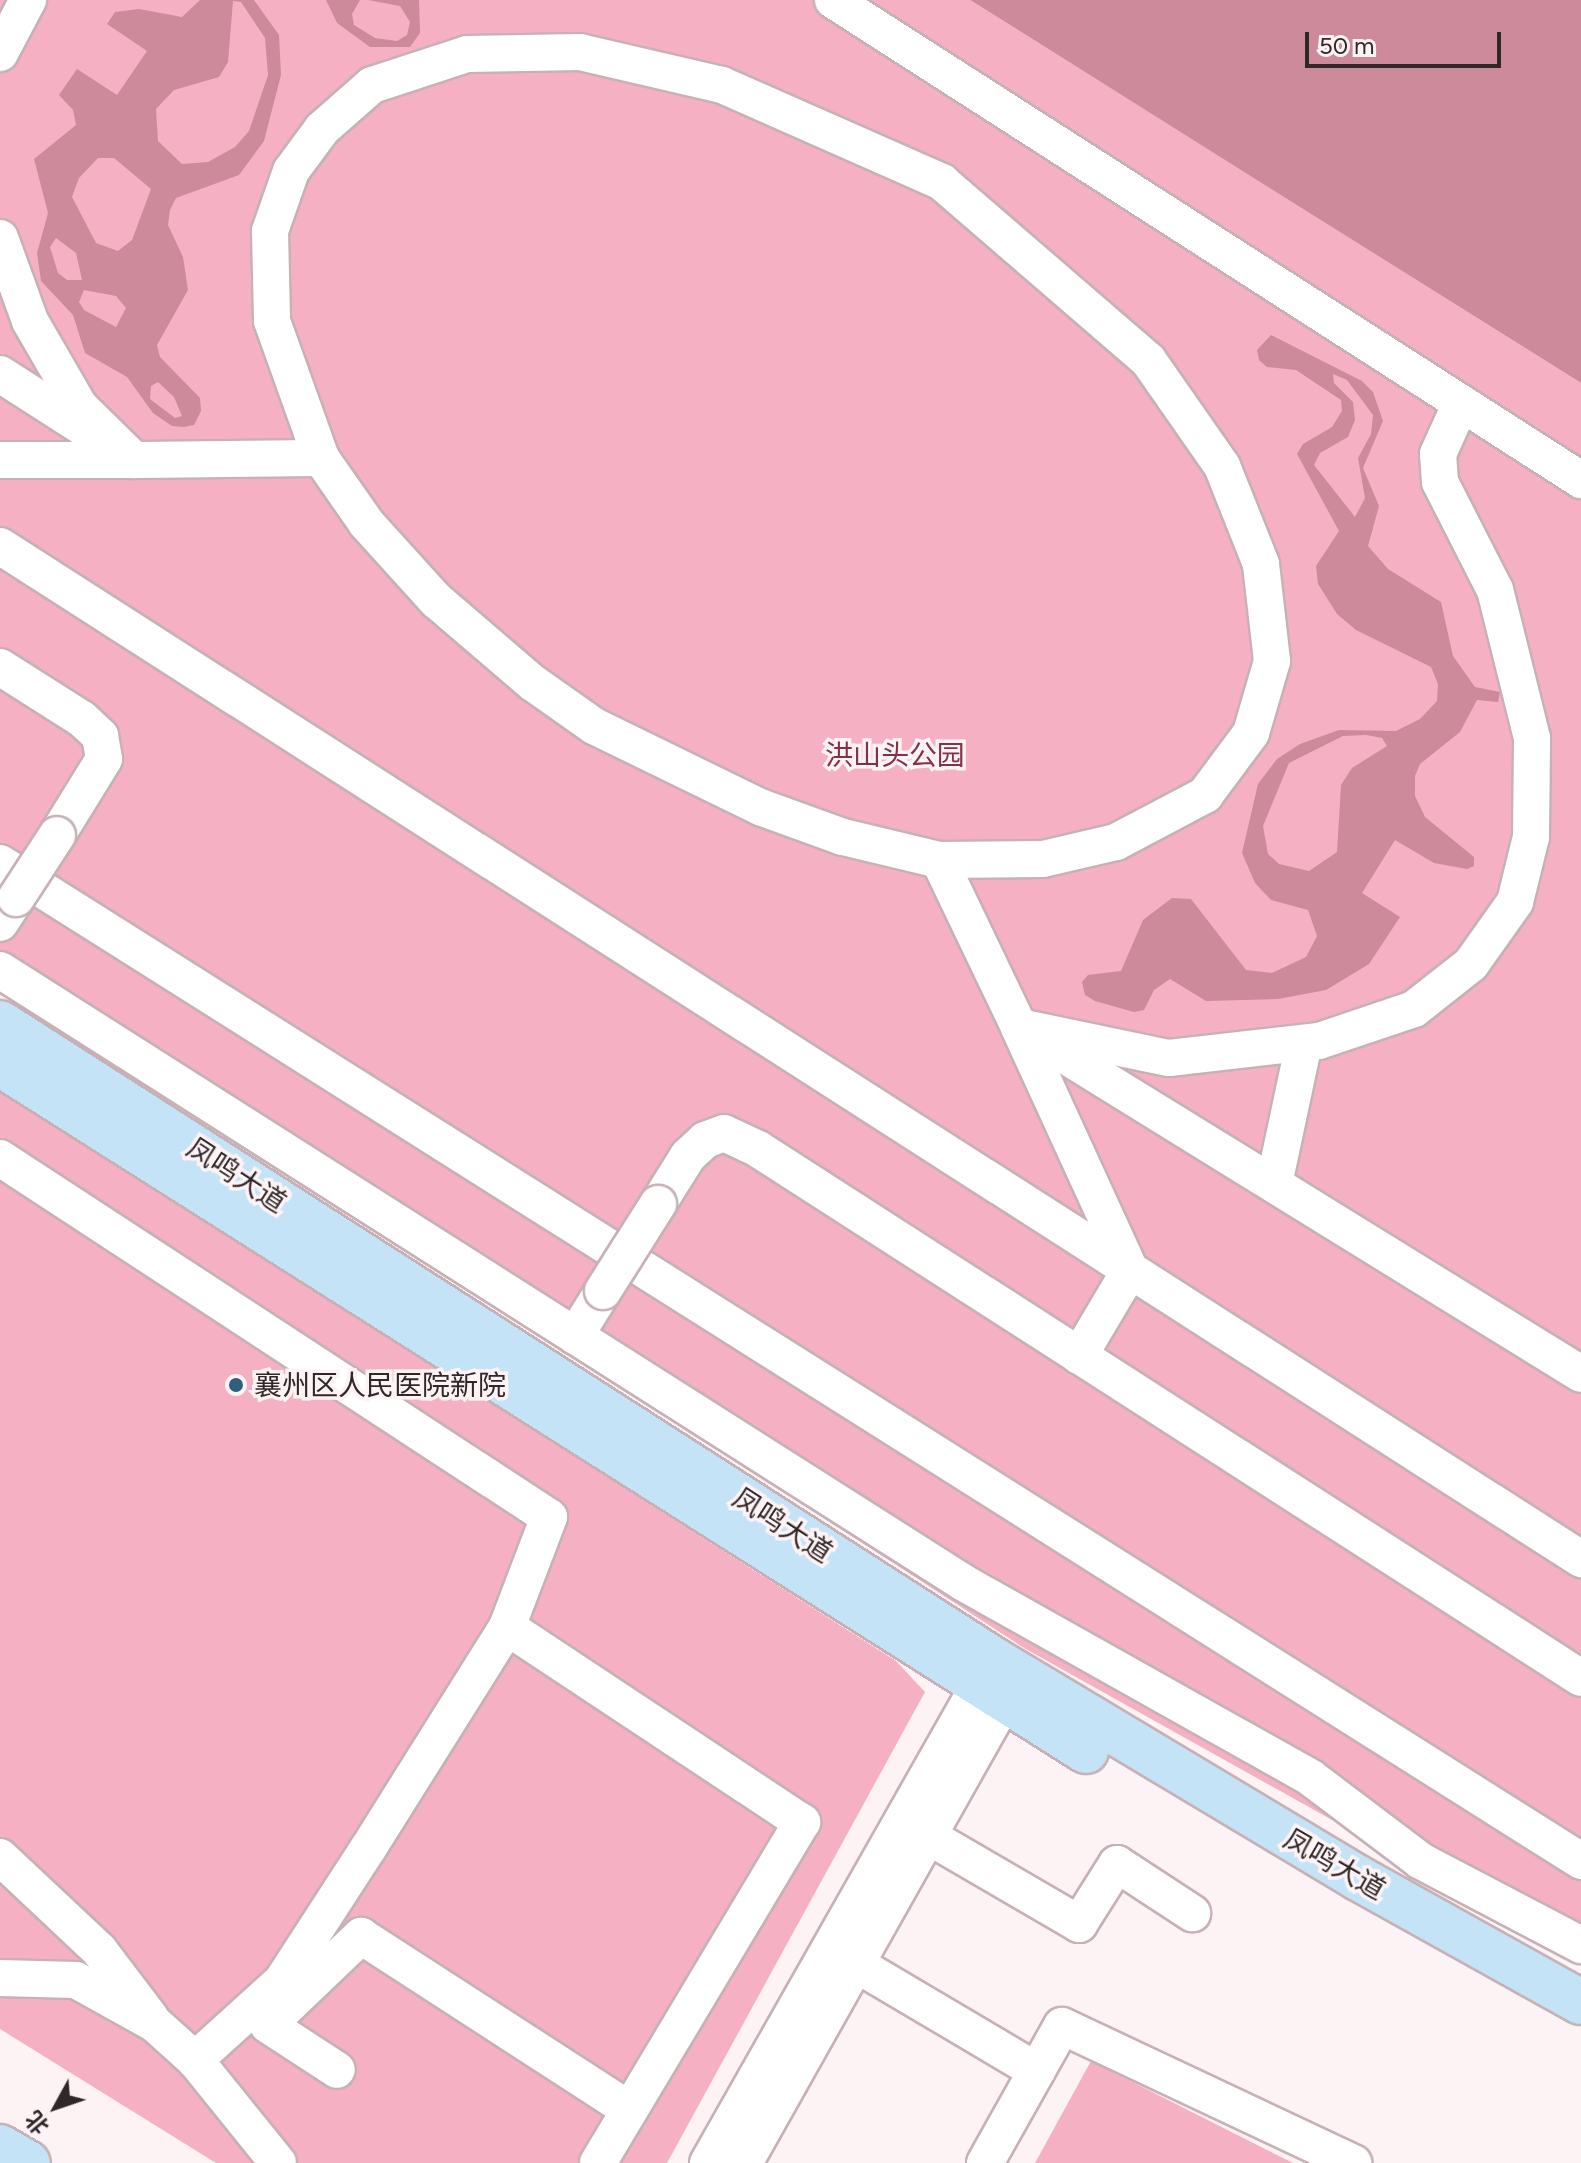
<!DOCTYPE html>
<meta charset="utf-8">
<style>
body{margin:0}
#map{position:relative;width:1581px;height:2163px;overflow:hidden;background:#fdf3f5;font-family:Figtree,"Noto Sans SC",sans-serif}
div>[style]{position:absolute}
.green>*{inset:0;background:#f5b1c3}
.water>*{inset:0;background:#cd8a9b}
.roads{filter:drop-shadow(2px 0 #c7b1b6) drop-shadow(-2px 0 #c7b1b6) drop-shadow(0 2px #c7b1b6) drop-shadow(0 -2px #c7b1b6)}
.minor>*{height:36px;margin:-18px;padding:0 18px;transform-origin:18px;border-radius:18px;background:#fff}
.major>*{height:44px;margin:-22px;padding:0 22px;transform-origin:22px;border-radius:22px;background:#c5e3f7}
.bridges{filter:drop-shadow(2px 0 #c7b1b6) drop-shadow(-2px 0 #c7b1b6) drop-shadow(0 2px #c7b1b6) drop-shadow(0 -2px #c7b1b6)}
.minor-bridge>*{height:36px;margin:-18px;padding:0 18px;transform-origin:18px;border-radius:18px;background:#fff}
.dots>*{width:22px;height:22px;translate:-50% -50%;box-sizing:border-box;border:4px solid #fdf3f5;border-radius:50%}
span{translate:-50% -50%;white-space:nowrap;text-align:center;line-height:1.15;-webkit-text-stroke:7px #fdf3f5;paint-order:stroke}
.park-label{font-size:28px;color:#82314c}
.street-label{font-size:28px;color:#302729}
.poi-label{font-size:28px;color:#302729}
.left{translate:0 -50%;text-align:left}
.north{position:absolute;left:16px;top:2067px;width:80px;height:80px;-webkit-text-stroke:6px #fdf3f5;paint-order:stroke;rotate:230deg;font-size:22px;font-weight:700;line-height:32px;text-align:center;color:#302729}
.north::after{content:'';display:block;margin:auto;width:28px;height:36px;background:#302729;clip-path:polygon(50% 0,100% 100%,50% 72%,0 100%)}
.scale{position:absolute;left:1305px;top:32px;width:196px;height:36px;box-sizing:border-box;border:4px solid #302729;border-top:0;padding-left:10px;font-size:24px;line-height:28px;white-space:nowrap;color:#302729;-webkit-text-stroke:6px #fdf3f5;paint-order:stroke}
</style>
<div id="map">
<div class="green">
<i style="clip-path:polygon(0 0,970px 0,1581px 383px,1581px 1959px,1024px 1648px,0 982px)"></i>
<i style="clip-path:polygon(0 1090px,896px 1661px,925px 1692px,667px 2163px,216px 2163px,0 2029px)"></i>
<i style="clip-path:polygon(1091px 2061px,1293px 2163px,1035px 2163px)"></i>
</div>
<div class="water">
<i style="clip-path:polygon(evenodd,200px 0,254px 0,279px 35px,281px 75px,264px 141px,239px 175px,176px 198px,170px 210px,168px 225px,183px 257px,188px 290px,157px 345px,160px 357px,200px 398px,201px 411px,194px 425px,184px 427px,172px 426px,153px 413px,127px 377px,85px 353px,73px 315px,41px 281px,37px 253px,48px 213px,34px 159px,76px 125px,73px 110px,59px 95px,77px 69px,117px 95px,147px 51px,107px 24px,115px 12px,139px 9px,182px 17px,200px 0,233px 1px,241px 2px,265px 38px,268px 75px,249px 131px,235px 147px,208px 162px,182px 164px,158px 141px,156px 109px,174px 90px,219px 77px,228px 62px,233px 1px,200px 0,98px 158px,114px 158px,151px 189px,132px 240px,118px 251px,96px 243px,72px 197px,79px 178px,98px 158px,200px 0,56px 238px,76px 253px,82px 280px,67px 280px,58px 273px,50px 247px,56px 238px,200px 0,84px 290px,116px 296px,126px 308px,116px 327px,84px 310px,79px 302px,84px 290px,200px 0,158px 382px,174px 397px,182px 416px,175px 418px,150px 399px,151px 386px,158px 382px)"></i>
<i style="clip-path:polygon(326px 0,360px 0,352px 14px,354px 25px,375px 38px,397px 41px,407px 35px,410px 22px,400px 6px,368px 0,419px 0,420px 33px,410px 47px,370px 47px,337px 23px)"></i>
<i style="clip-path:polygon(970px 0,1581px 0,1581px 383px,1260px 182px)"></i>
<i style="clip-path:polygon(evenodd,1271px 335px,1362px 381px,1373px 392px,1383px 421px,1363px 468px,1379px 506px,1368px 546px,1388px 569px,1441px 602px,1453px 656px,1475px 687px,1500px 692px,1498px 702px,1477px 700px,1460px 732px,1420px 764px,1415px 776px,1415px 796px,1425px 817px,1474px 857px,1474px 866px,1467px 869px,1434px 863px,1395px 840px,1362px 893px,1400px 917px,1369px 964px,1326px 990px,1278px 999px,1206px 1001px,1170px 979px,1154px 990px,1144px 1010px,1134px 1012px,1095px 1001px,1085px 995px,1082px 982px,1088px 975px,1121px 971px,1143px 920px,1172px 898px,1191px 899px,1246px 970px,1272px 973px,1306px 957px,1317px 936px,1308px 910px,1271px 900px,1255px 883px,1242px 853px,1258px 784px,1277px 759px,1300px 744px,1339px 730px,1396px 731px,1420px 719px,1437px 701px,1438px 684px,1431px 667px,1356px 630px,1337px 614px,1318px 584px,1316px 566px,1339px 531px,1297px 454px,1303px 444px,1332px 427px,1342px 411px,1341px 400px,1296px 370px,1267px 367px,1259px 360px,1257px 350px,1271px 335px,1333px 374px,1347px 380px,1373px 415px,1371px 434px,1358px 458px,1365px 498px,1355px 517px,1314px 465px,1320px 453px,1348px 437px,1355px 420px,1353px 402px,1334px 383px,1333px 374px,1271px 335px,1366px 735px,1382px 738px,1387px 746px,1352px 768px,1341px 785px,1337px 852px,1309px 871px,1279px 864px,1268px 854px,1263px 826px,1289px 763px,1343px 736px,1366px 735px)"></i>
</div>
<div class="roads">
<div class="minor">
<i style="left:833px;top:0;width:889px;rotate:32.69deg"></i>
<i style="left:0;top:53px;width:60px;rotate:-62.2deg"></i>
<i style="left:0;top:238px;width:88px;rotate:70.1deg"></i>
<i style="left:30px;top:321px;width:98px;rotate:60deg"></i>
<i style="left:79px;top:406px;width:77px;rotate:44.5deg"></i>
<i style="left:134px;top:460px;width:187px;rotate:-0.6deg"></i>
<i style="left:0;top:374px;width:159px;rotate:32.7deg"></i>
<i style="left:134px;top:460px;width:134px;rotate:180deg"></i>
<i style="left:0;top:546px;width:1878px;rotate:32.65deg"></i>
<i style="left:0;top:667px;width:97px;rotate:32.4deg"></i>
<i style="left:82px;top:719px;width:25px;rotate:43deg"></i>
<i style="left:100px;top:736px;width:23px;rotate:80deg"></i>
<i style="left:104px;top:759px;width:89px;rotate:121.7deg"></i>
<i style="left:939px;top:860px;width:104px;rotate:-0.6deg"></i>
<i style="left:1043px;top:859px;width:75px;rotate:-13.1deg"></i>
<i style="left:1116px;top:842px;width:101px;rotate:-27.8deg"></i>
<i style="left:1205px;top:795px;width:77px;rotate:-53.4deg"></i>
<i style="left:1251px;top:733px;width:75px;rotate:-73.7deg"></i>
<i style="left:1272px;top:661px;width:98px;rotate:-96.5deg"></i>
<i style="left:1261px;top:564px;width:105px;rotate:-111.7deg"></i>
<i style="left:1222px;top:466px;width:129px;rotate:-124.9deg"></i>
<i style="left:1148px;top:360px;width:272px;rotate:-139.2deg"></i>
<i style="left:942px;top:182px;width:240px;rotate:-156.2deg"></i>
<i style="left:722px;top:85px;width:146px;rotate:-166.9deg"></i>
<i style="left:580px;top:52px;width:113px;rotate:179deg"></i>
<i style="left:467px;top:54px;width:100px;rotate:161.9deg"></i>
<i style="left:372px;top:85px;width:67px;rotate:138.7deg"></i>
<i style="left:322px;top:129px;width:52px;rotate:126.4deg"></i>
<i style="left:291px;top:171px;width:64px;rotate:109.3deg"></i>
<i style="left:270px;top:231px;width:90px;rotate:88.7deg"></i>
<i style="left:272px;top:321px;width:145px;rotate:70.3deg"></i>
<i style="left:321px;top:458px;width:80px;rotate:55.1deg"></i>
<i style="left:367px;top:524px;width:103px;rotate:47.8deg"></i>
<i style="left:436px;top:600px;width:128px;rotate:40.6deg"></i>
<i style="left:533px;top:683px;width:75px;rotate:35.2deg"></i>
<i style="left:594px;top:726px;width:185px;rotate:26deg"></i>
<i style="left:760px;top:807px;width:88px;rotate:19.9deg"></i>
<i style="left:843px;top:837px;width:99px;rotate:13.5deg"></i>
<i style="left:939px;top:860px;width:185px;rotate:64.4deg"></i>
<i style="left:1019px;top:1027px;width:153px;rotate:11.7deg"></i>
<i style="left:1169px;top:1058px;width:151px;rotate:-6.5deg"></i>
<i style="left:1319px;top:1041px;width:100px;rotate:-18.6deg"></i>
<i style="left:1414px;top:1009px;width:73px;rotate:-38.3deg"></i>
<i style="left:1471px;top:964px;width:76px;rotate:-54.6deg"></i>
<i style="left:1515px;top:902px;width:67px;rotate:-76.2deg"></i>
<i style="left:1531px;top:837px;width:99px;rotate:-89.4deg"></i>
<i style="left:1532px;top:738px;width:153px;rotate:-104deg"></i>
<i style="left:1495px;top:590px;width:121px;rotate:-117deg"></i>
<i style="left:1440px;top:482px;width:28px;rotate:-94deg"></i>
<i style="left:1438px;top:454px;width:56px;rotate:-65.7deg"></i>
<i style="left:0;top:863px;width:1870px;rotate:32.26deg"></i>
<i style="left:0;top:923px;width:30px;rotate:-57deg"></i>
<i style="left:0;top:970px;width:1142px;rotate:32.45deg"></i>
<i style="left:964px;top:1583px;width:398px;rotate:29.3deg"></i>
<i style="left:1311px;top:1778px;width:138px;rotate:37deg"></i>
<i style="left:1421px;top:1861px;width:181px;rotate:27.7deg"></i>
<i style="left:0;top:1158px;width:656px;rotate:33.18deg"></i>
<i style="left:549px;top:1517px;width:118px;rotate:110.9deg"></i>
<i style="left:507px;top:1627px;width:263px;rotate:122.1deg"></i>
<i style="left:367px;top:1850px;width:156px;rotate:123deg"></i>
<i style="left:282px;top:1981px;width:118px;rotate:137.8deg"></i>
<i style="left:195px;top:2060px;width:54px;rotate:-138deg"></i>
<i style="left:155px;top:2024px;width:90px;rotate:-150.9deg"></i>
<i style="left:76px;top:1980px;width:76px;rotate:-178.5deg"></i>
<i style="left:1274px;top:1184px;width:144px;rotate:-78deg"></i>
<i style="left:658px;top:1204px;width:57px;rotate:-58deg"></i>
<i style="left:688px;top:1156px;width:23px;rotate:-43deg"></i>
<i style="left:705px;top:1140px;width:20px;rotate:-20deg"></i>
<i style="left:724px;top:1133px;width:38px;rotate:25deg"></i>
<i style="left:758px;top:1149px;width:978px;rotate:32.73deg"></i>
<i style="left:575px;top:1336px;width:53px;rotate:-58.1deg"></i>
<i style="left:1079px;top:1356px;width:100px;rotate:-59.3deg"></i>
<i style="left:1130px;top:1270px;width:267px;rotate:-114.6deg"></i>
<i style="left:1019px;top:1027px;width:660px;rotate:31.69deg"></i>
<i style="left:507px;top:1627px;width:354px;rotate:33.5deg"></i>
<i style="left:802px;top:1822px;width:397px;rotate:120.9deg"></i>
<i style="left:928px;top:1836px;width:175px;rotate:30.2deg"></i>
<i style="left:1079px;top:1924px;width:71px;rotate:-57.7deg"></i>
<i style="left:1117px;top:1864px;width:90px;rotate:33.2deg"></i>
<i style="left:0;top:1857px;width:136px;rotate:43.2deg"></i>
<i style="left:99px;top:1950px;width:84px;rotate:52.7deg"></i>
<i style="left:856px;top:1964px;width:210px;rotate:30.6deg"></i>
<i style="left:273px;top:2020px;width:122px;rotate:-43.7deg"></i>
<i style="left:361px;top:1936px;width:320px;rotate:32.9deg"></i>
<i style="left:268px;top:2025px;width:82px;rotate:33.1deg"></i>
<i style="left:195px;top:2060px;width:132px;rotate:51.1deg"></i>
<i style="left:708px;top:2163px;width:577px;rotate:-60.42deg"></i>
<i style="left:744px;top:2163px;width:559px;rotate:-60.64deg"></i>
<i style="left:985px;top:2163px;width:157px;rotate:-60.7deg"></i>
<i style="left:1062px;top:2026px;width:322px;rotate:25.2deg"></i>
</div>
<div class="major">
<i style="left:0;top:1023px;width:1181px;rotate:32.65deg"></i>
<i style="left:994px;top:1660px;width:424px;rotate:30.9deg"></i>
<i style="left:1358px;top:1878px;width:255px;rotate:29.1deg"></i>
<i style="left:0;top:1064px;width:1285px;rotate:32.32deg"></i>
<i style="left:0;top:2147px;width:32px;rotate:30deg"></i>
</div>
</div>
<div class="bridges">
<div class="minor-bridge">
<i style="left:16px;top:898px;width:75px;rotate:-56.9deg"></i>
<i style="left:603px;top:1291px;width:103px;rotate:-57.7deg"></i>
</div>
</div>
<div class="dots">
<i style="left:236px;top:1385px;background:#2f5f7d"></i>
</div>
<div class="park-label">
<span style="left:895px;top:755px">洪山头公园</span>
</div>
<div class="street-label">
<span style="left:237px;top:1175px;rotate:33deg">凤鸣大道</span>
<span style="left:783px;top:1525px;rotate:33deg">凤鸣大道</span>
<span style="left:1335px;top:1864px;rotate:30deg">凤鸣大道</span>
</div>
<div class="poi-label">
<span class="left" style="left:254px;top:1385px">襄州区人民医院新院</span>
</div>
<div class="north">北</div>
<div class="scale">50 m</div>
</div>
